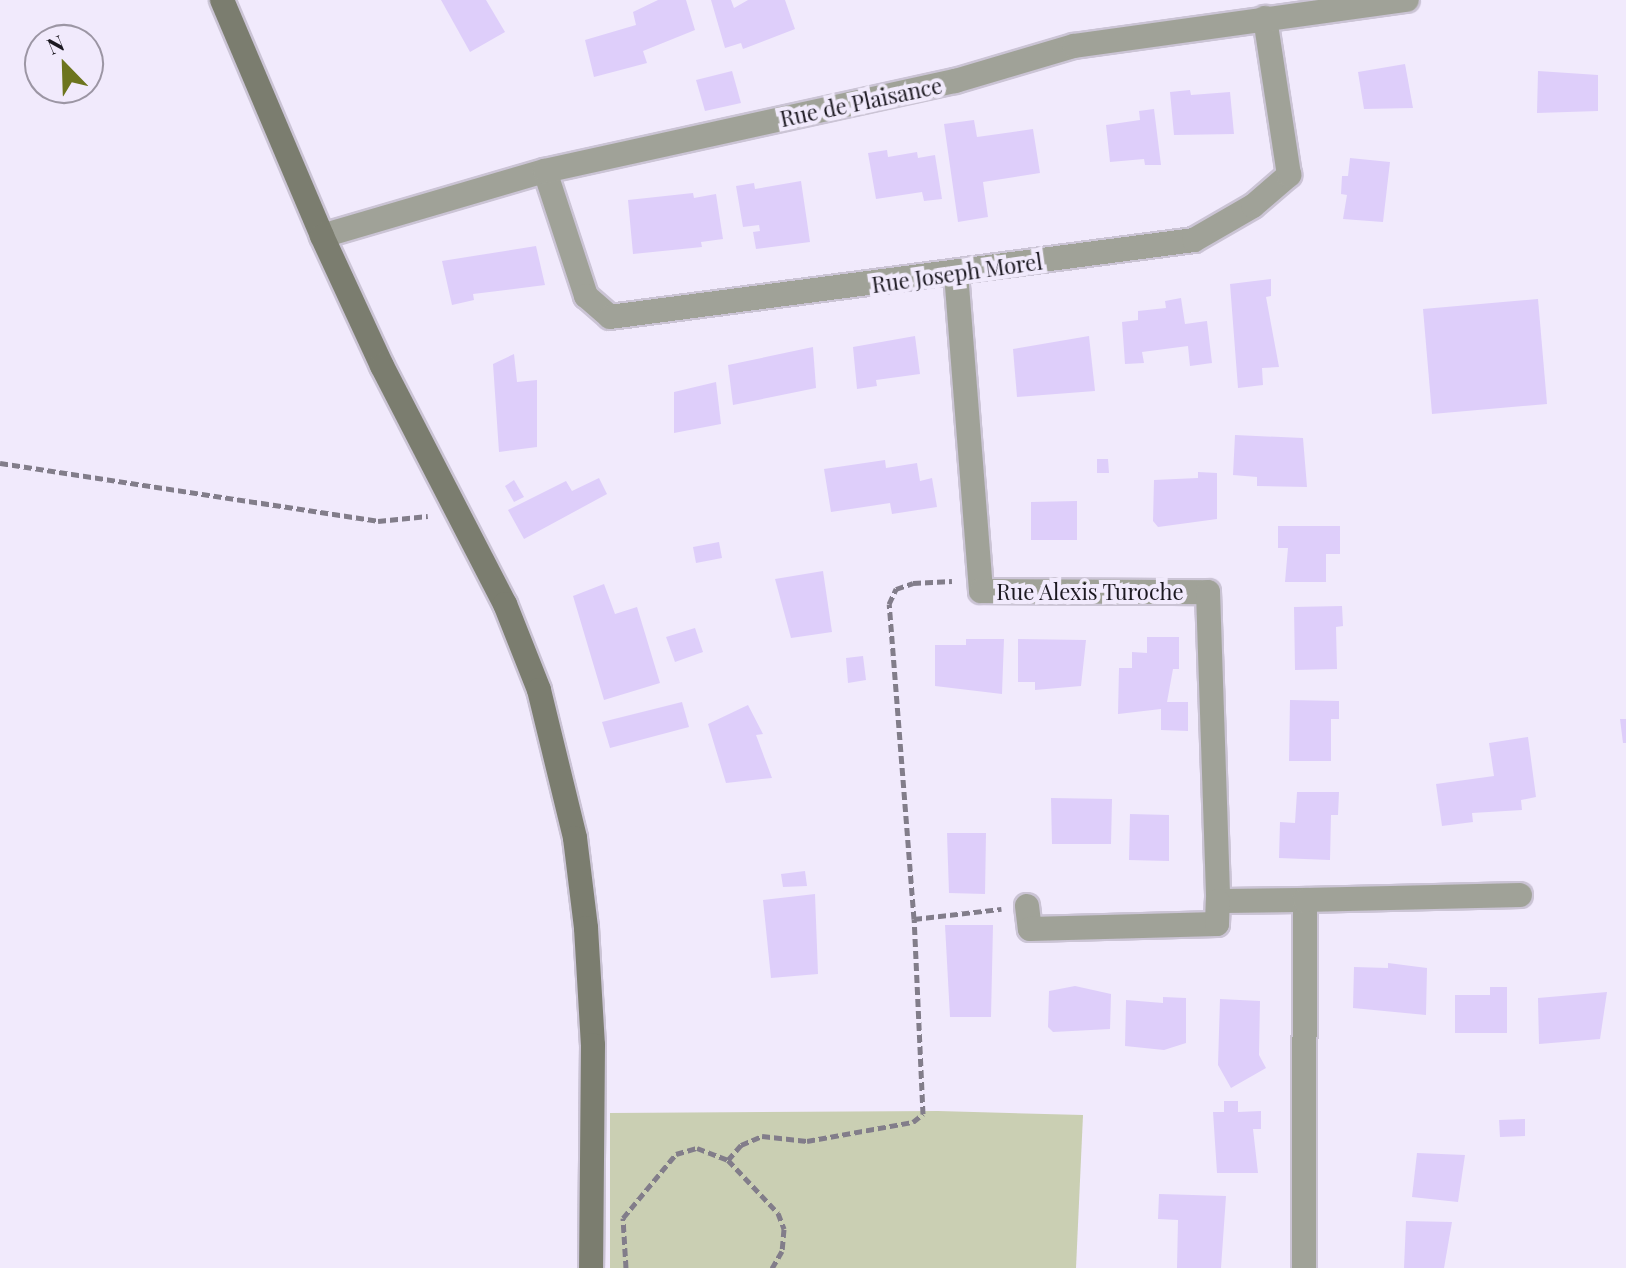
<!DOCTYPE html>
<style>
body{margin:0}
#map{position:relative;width:1626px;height:1268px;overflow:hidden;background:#f1eafc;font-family:"Playfair Display",serif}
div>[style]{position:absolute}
.green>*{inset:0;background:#cacfb3}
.building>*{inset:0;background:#decefa}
.path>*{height:5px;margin-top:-2.5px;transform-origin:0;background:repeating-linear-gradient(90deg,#827d8a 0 8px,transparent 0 12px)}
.roads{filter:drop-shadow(2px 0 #cbc4d5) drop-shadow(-2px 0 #cbc4d5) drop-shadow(0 2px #cbc4d5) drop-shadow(0 -2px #cbc4d5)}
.street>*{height:24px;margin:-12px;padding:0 12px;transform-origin:12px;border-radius:12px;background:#a0a298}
.secondary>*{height:24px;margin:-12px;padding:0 12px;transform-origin:12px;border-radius:12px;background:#7b7d6f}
span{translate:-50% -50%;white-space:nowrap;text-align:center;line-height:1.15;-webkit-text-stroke:8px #f1eafc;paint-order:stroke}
.street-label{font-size:22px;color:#1c1921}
.north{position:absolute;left:24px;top:24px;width:80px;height:80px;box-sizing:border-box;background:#f1eafc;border:2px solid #9c96a4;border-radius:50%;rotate:337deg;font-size:22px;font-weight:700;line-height:32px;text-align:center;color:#1c1921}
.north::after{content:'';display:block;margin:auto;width:28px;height:36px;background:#6d751e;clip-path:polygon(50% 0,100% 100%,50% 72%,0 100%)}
</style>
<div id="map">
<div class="green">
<i style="clip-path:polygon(938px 1111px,1083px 1115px,1076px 1268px,610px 1268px,610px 1113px)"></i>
</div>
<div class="building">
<i style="clip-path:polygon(441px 0,486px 0,505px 32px,470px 52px)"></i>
<i style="clip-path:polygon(658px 0,686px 0,695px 30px,643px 51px,647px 63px,594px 77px,585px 40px,636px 25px,633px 12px)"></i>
<i style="clip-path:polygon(711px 0,731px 0,734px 8px,748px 0,785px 0,795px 29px,743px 49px,741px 43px,725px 48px)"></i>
<i style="clip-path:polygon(1405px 64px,1413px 108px,1364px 109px,1358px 72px)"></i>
<i style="clip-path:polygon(732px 71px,741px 103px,705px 111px,696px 80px)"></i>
<i style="clip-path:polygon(1538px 71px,1598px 75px,1598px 111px,1537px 113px)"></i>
<i style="clip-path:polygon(1190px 90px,1191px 95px,1230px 92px,1234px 134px,1174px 135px,1170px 92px)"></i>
<i style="clip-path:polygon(1154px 109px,1161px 165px,1145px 165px,1144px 159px,1110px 162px,1106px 125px,1140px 120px,1139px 111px)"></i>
<i style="clip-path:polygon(974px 120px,977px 137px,1033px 129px,1040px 173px,983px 182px,988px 217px,958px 222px,944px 124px)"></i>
<i style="clip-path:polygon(887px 150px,888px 157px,917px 152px,918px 158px,935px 155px,942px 199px,924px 201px,922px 192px,876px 199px,868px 153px)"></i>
<i style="clip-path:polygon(1350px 158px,1390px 162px,1383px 222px,1343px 219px,1347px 195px,1341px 194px,1342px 176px,1348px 176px)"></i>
<i style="clip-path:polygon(801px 181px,810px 242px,756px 249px,753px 232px,760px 231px,759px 225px,743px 227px,736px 186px,754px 183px,755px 189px)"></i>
<i style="clip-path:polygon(693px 193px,694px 198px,716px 194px,723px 239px,701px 242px,702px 247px,633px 254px,628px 200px)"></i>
<i style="clip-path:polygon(536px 246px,545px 285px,473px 294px,474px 300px,452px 305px,442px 261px)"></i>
<i style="clip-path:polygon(1271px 279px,1271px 296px,1266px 297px,1279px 367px,1262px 368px,1263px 385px,1238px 388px,1230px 284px)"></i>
<i style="clip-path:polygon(1181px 298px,1185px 324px,1207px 321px,1212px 363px,1190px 366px,1188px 346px,1142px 352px,1144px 363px,1125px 364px,1122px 322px,1138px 320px,1138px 311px,1166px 308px,1165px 301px)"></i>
<i style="clip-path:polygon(1538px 299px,1547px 404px,1432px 414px,1423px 309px)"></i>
<i style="clip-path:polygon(915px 336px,920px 374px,876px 380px,877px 386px,857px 389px,853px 347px)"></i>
<i style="clip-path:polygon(1089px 336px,1095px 391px,1017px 397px,1013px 349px)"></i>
<i style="clip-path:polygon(813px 347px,816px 388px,733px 405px,728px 365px)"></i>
<i style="clip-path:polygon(514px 354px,517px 382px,537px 380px,537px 447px,499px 452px,493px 364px)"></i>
<i style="clip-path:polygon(716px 382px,721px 424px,674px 433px,674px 392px)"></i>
<i style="clip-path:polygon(1235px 435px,1303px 438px,1307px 487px,1257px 486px,1257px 477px,1233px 475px)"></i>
<i style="clip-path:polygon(1097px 459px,1108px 459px,1109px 473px,1097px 473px)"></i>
<i style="clip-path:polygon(885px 460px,886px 468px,917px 463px,920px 481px,932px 478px,937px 507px,892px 514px,890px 503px,831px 512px,824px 469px)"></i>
<i style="clip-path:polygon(1198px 472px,1217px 473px,1217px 519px,1158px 527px,1153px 521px,1154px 480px,1198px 478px)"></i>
<i style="clip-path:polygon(599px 478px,607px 494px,524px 539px,508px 510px,566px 481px,572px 491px)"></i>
<i style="clip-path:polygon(514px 480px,524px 497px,514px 502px,505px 486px)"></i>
<i style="clip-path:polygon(1077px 501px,1077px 540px,1031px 540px,1031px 502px)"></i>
<i style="clip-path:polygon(1278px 526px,1340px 526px,1340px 554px,1326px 554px,1326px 582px,1285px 582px,1288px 548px,1278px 548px)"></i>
<i style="clip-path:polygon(719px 542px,722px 558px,696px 563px,693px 547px)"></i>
<i style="clip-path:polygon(823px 571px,832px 632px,791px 638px,775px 579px)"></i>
<i style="clip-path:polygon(604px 584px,615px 614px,637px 607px,660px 683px,604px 700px,573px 596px)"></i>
<i style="clip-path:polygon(1342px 606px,1343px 626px,1336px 627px,1337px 669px,1295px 670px,1294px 607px)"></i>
<i style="clip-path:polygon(695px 628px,703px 652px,675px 662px,666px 637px)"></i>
<i style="clip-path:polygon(1147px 637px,1179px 637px,1179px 669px,1173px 669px,1167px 702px,1188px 702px,1188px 731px,1161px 730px,1161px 709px,1118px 714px,1119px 668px,1132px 668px,1132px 652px,1147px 653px)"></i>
<i style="clip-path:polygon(966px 639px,1004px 639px,1002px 694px,935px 686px,935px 645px,966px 645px)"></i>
<i style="clip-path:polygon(1018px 639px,1086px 640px,1081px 686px,1035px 690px,1035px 682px,1018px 682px)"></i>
<i style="clip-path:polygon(863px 656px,866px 680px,848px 683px,846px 658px)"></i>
<i style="clip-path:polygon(1290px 700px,1339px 701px,1339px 719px,1331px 719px,1331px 761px,1289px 761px)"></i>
<i style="clip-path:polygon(682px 702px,689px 727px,610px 748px,602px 722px)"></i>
<i style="clip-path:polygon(748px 705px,763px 734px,756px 735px,772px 778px,726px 783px,708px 724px)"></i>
<i style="clip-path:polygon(1620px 719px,1626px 719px,1626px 743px,1623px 743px)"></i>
<i style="clip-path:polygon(1528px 737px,1536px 797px,1521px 800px,1522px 810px,1472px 813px,1473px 822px,1442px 826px,1436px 784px,1494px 776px,1489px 743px)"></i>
<i style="clip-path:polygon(1297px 792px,1339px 792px,1338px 815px,1331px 815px,1330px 860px,1279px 858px,1280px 822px,1295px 823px)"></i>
<i style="clip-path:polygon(1051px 798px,1112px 799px,1111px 844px,1052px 844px)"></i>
<i style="clip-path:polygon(1130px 814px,1169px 815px,1169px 861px,1129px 860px)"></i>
<i style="clip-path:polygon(947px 833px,986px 833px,985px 894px,949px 893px)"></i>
<i style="clip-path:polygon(805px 871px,807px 886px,783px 887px,781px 874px)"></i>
<i style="clip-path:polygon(815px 894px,818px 974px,771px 978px,763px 900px)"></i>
<i style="clip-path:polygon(945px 925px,993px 925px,991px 1017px,950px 1017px)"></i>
<i style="clip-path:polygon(1388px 963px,1427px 968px,1426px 1015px,1353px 1008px,1354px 967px,1388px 968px)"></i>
<i style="clip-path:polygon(1075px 986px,1111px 994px,1110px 1029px,1053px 1032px,1048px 1027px,1049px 991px)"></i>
<i style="clip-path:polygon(1490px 987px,1507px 987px,1507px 1033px,1455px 1033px,1455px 995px,1490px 995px)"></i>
<i style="clip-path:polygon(1607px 992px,1600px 1039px,1539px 1044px,1538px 998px)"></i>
<i style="clip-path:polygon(1163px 997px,1186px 998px,1186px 1043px,1164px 1050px,1125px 1046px,1126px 1000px,1163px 1003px)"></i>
<i style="clip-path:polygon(1220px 999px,1260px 1001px,1259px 1055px,1266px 1068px,1231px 1088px,1218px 1065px)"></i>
<i style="clip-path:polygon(1224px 1101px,1238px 1101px,1238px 1112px,1261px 1111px,1261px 1129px,1253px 1129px,1258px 1173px,1217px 1173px,1213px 1112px,1224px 1112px)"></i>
<i style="clip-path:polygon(1525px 1119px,1525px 1136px,1500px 1137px,1499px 1120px)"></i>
<i style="clip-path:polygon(1417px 1153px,1465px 1155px,1458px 1202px,1412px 1197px)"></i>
<i style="clip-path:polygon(1159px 1194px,1226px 1196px,1221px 1268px,1177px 1268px,1178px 1220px,1158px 1219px)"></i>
<i style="clip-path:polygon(1406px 1221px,1452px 1222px,1444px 1268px,1404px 1268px)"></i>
</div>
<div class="path">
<i style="left:0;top:463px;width:382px;rotate:8.7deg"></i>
<i style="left:378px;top:521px;width:50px;rotate:-5.7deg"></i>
<i style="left:914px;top:919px;width:88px;rotate:-6.6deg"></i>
<i style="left:728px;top:1160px;width:73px;rotate:46.7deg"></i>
<i style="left:778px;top:1213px;width:17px;rotate:69deg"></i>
<i style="left:784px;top:1229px;width:22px;rotate:95deg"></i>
<i style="left:782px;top:1251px;width:20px;rotate:120deg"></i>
<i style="left:626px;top:1268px;width:50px;rotate:-93.4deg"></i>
<i style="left:623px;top:1218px;width:83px;rotate:-50.4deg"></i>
<i style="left:676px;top:1154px;width:22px;rotate:-16deg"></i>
<i style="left:697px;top:1148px;width:33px;rotate:21deg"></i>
<i style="left:728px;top:1160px;width:20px;rotate:-49deg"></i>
<i style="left:741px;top:1145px;width:23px;rotate:-23deg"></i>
<i style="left:762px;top:1136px;width:45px;rotate:6.3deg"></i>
<i style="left:807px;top:1141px;width:108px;rotate:-10.2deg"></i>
<i style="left:913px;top:1122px;width:13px;rotate:-39deg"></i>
<i style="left:923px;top:1114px;width:195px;rotate:-92.6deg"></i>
<i style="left:914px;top:919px;width:316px;rotate:-94.5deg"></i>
<i style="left:889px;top:604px;width:17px;rotate:-65deg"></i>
<i style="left:896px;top:589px;width:18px;rotate:-19deg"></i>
<i style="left:913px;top:583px;width:39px;rotate:-3deg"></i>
</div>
<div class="roads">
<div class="street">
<i style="left:545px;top:171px;width:132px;rotate:71.8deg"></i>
<i style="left:586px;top:296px;width:32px;rotate:41deg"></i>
<i style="left:610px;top:317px;width:589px;rotate:-7.51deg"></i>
<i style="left:1194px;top:240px;width:68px;rotate:-30deg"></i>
<i style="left:1253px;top:206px;width:48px;rotate:-40.7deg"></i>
<i style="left:1289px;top:175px;width:159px;rotate:-98.7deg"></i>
<i style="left:322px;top:236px;width:232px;rotate:-16.3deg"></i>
<i style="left:545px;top:171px;width:420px;rotate:-12.4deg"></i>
<i style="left:955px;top:81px;width:124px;rotate:-16.4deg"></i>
<i style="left:1074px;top:46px;width:336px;rotate:-7.9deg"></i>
<i style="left:956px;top:273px;width:319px;rotate:85.5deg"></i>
<i style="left:981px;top:591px;width:227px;rotate:0.3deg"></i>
<i style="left:1208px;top:592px;width:309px;rotate:88.1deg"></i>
<i style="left:1218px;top:901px;width:87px;rotate:-0.7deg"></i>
<i style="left:1305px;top:900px;width:368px;rotate:90.2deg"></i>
<i style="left:1305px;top:900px;width:215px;rotate:-1.3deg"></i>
<i style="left:1027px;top:906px;width:23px;rotate:83deg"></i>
<i style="left:1030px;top:929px;width:187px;rotate:-1.5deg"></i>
<i style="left:1217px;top:924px;width:23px;rotate:-88deg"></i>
</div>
<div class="secondary">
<i style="left:222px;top:0;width:256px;rotate:67deg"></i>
<i style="left:322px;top:236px;width:143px;rotate:65.2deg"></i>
<i style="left:382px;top:366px;width:268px;rotate:62.7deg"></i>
<i style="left:505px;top:604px;width:92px;rotate:68.4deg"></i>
<i style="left:539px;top:690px;width:152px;rotate:76.3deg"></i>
<i style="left:575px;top:838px;width:91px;rotate:83deg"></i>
<i style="left:586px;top:928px;width:117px;rotate:86.6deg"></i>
<i style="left:593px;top:1045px;width:223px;rotate:90.5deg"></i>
</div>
</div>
<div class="street-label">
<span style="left:861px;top:102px;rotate:-12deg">Rue de Plaisance</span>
<span style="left:957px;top:273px;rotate:-8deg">Rue Joseph Morel</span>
<span style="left:1090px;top:592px">Rue Alexis Turoche</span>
</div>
<div class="north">N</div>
</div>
